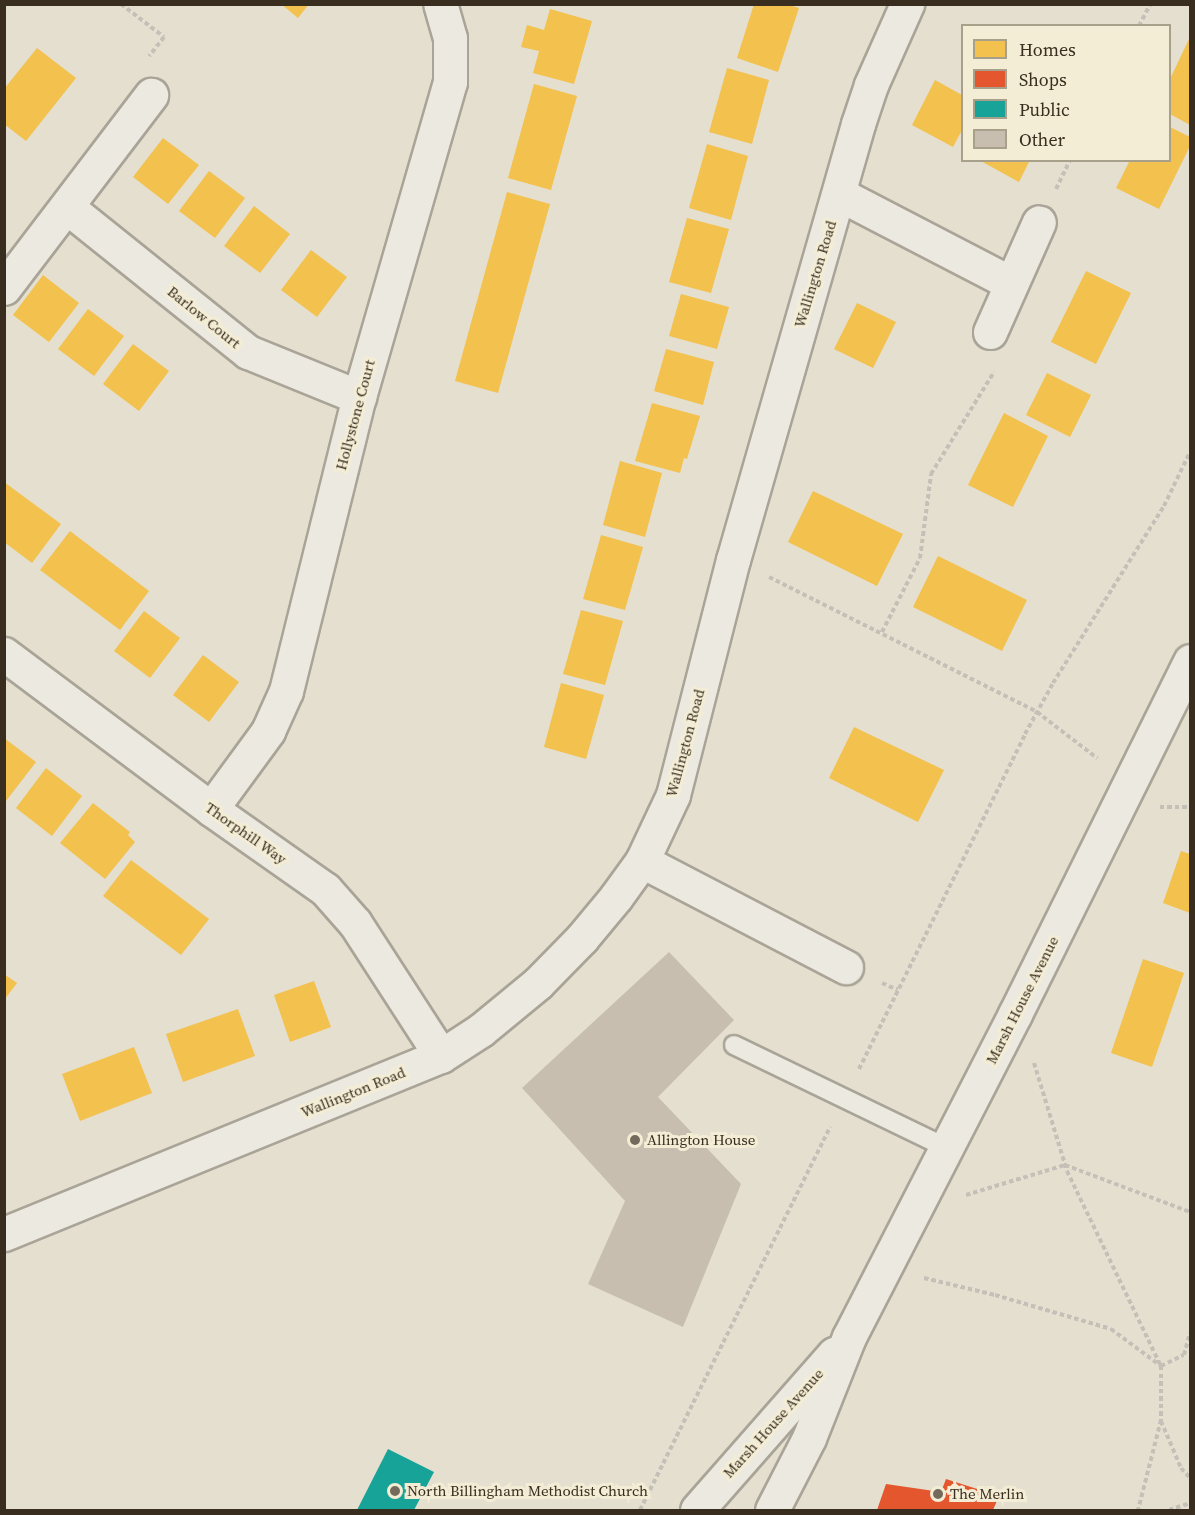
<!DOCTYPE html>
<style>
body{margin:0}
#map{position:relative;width:1195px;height:1515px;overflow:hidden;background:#e4dfcf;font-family:"Source Serif 4",serif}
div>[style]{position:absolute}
.homes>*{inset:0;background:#f2c14e}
.shops>*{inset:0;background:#e4572e}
.public>*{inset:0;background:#17a398}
.building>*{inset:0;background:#c8beb0}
.path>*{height:4px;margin-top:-2px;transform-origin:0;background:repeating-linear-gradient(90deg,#c5c0b7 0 4.5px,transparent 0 7.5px)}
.roads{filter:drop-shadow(2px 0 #a9a497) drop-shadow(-2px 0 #a9a497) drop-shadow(0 2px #a9a497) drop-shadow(0 -2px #a9a497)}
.service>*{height:18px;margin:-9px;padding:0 9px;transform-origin:9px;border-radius:9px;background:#ece9e0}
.minor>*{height:33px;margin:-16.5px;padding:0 16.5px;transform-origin:16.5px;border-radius:16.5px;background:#ece9e0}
.tertiary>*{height:33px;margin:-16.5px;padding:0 16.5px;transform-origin:16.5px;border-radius:16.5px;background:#ece9e0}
.dots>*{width:16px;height:16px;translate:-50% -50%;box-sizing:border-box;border:3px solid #f4edd5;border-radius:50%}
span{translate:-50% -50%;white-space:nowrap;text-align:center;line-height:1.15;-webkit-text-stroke:6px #f4edd5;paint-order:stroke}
.street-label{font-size:15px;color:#382d1f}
.poi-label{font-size:15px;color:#382d1f}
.left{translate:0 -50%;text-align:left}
.frame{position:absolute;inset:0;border:6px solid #382d1f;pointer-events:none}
.legend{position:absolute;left:961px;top:24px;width:210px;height:138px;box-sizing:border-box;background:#f4edd5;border:2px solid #a9a08c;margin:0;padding:8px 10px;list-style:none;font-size:18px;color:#382d1f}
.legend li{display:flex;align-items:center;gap:12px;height:30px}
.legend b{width:30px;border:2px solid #a9a08c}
</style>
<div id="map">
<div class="homes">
<i style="clip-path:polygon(281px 4px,309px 4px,298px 18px)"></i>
<i style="clip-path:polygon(754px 4px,786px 4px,799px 8px,778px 72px,737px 58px)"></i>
<i style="clip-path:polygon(550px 9px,592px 21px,574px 84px,533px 73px,539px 51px,521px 47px,527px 25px,544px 30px)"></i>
<i style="clip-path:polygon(1190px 37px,1190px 125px,1170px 114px,1170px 79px)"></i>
<i style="clip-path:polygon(37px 48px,76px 78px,26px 141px,4px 124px,4px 89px)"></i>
<i style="clip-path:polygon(727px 68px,769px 80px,752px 144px,709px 132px)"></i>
<i style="clip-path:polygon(935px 80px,962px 95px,962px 130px,953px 147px,912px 125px)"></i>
<i style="clip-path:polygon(534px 84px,577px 96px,551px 190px,508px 178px)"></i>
<i style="clip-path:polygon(1170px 127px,1190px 137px,1190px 146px,1159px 209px,1116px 188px,1130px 160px,1170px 160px)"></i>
<i style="clip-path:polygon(163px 138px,199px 165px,168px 204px,133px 177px)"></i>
<i style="clip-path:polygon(707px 144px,748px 156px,731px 220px,689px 208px)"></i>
<i style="clip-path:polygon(979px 160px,1030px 160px,1019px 182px)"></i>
<i style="clip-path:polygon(209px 171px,245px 198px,215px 238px,179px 211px)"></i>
<i style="clip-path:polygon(507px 192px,550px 204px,498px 393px,455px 381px)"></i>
<i style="clip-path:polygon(254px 206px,290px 234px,260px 273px,224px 246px)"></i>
<i style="clip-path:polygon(687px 218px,729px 229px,711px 293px,669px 282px)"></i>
<i style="clip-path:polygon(311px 250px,347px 277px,317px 317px,281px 290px)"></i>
<i style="clip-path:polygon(1086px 271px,1131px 293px,1096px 364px,1051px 342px)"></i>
<i style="clip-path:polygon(43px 275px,79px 303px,49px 342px,13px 315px)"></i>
<i style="clip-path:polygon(681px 294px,729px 307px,717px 349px,669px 336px)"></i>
<i style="clip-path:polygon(857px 303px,896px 322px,873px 368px,834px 349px)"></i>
<i style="clip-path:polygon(88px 309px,124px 336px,94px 376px,58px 349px)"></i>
<i style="clip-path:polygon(133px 344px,169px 371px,139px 411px,103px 384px)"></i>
<i style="clip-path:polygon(666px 349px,714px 362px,703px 405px,654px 391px)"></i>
<i style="clip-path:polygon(1047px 373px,1091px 395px,1070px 437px,1026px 415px)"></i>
<i style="clip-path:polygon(652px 403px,700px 416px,687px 459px,684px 458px,680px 473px,635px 461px)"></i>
<i style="clip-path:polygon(1004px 413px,1048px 436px,1013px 507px,968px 485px)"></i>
<i style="clip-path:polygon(620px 461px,662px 473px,645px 537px,603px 525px)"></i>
<i style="clip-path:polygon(4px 482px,61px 524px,32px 563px,4px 542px)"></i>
<i style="clip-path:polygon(813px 491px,903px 534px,877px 586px,788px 542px)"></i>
<i style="clip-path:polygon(70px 531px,149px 591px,120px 630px,40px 570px)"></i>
<i style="clip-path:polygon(601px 535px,643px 547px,625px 610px,583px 599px)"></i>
<i style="clip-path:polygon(938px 556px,1027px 600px,1002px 651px,913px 607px)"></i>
<i style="clip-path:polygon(581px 610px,623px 621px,605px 685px,563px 674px)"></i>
<i style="clip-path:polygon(144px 611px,180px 638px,150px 678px,114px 651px)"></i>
<i style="clip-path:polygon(203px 655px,239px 682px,209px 722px,173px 695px)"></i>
<i style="clip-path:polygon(561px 683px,604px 695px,586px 759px,544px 747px)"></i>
<i style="clip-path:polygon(854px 727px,944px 770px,918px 822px,829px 778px)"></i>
<i style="clip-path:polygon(4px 738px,36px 762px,6px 801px,4px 800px)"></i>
<i style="clip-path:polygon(46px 768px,82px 796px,52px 836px,16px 808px)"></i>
<i style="clip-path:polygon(93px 803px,130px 832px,128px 835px,135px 842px,105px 879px,60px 843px)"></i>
<i style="clip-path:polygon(1181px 851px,1190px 854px,1190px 913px,1163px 903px)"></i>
<i style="clip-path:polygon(131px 860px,209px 919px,181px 955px,103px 896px)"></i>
<i style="clip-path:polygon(1143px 959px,1184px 973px,1152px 1067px,1111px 1053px)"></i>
<i style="clip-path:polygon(4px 974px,17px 983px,4px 1000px)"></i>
<i style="clip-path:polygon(314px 981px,331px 1027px,290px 1042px,274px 995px)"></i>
<i style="clip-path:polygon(238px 1009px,255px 1056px,183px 1082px,166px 1034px)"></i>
<i style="clip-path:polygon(134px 1047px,152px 1093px,80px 1121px,62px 1074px)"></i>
</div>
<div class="shops">
<i style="clip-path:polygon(946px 1479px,999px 1496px,993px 1510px,877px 1510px,886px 1484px,941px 1492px)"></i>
</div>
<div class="public">
<i style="clip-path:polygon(388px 1449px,434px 1472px,414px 1510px,357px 1510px)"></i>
</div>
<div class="building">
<i style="clip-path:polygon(669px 952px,734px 1020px,658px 1097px,741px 1184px,683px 1327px,588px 1284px,625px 1201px,522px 1088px)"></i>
</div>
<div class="path">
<i style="left:121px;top:4px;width:54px;rotate:37.5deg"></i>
<i style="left:164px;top:37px;width:24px;rotate:128deg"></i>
<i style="left:1139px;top:26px;width:25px;rotate:-63deg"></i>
<i style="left:1056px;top:189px;width:32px;rotate:-64deg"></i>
<i style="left:769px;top:577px;width:300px;rotate:26.7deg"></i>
<i style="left:1037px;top:712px;width:76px;rotate:37.5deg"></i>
<i style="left:882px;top:632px;width:83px;rotate:-62.8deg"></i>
<i style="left:920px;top:558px;width:85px;rotate:-82.5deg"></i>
<i style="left:931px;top:474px;width:120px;rotate:-58.3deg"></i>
<i style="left:1160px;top:807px;width:30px"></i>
<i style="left:882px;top:983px;width:17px;rotate:24deg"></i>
<i style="left:1034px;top:1063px;width:113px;rotate:73deg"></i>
<i style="left:1067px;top:1171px;width:216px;rotate:64.3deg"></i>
<i style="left:1161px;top:1366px;width:54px;rotate:90deg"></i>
<i style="left:1161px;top:1420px;width:93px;rotate:104.3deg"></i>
<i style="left:859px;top:1069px;width:374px;rotate:-63.6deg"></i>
<i style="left:1025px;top:734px;width:58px;rotate:-61.2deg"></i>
<i style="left:1053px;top:683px;width:209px;rotate:-57.9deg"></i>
<i style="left:1164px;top:506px;width:60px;rotate:-64.3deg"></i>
<i style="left:966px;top:1195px;width:103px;rotate:-16.9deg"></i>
<i style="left:1065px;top:1165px;width:134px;rotate:20.6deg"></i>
<i style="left:924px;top:1278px;width:73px;rotate:13.5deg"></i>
<i style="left:995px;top:1295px;width:121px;rotate:16.3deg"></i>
<i style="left:1111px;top:1329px;width:62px;rotate:36.5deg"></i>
<i style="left:1161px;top:1366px;width:25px;rotate:-26deg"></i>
<i style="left:1184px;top:1355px;width:23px;rotate:-75deg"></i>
<i style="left:1161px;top:1421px;width:51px;rotate:66.9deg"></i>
<i style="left:1181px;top:1468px;width:13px;rotate:48deg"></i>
<i style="left:640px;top:1510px;width:428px;rotate:-63.6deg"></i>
<i style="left:1169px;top:1510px;width:22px;rotate:-18deg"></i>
</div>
<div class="roads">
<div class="service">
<i style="left:734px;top:1045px;width:237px;rotate:25.8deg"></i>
</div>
<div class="minor">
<i style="left:839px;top:194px;width:194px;rotate:27.4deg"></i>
<i style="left:67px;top:207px;width:232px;rotate:38.7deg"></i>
<i style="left:248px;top:352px;width:120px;rotate:22.1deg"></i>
<i style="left:4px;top:288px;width:243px;rotate:-52.7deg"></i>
<i style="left:990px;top:332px;width:120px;rotate:-66deg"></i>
<i style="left:4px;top:654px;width:259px;rotate:36.8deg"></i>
<i style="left:211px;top:809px;width:139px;rotate:35.1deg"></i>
<i style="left:325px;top:889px;width:45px;rotate:48.6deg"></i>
<i style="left:355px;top:923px;width:158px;rotate:57.1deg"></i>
<i style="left:211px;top:809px;width:97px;rotate:-53.8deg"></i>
<i style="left:268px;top:731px;width:44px;rotate:-65.8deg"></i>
<i style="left:286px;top:691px;width:303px;rotate:-76.1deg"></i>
<i style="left:359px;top:397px;width:328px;rotate:-73.9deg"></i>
<i style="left:450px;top:82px;width:44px;rotate:-90deg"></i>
<i style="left:450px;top:38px;width:35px;rotate:-106deg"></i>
<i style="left:642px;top:861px;width:230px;rotate:27.5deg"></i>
<i style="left:4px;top:1234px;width:472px;rotate:-22.2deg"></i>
<i style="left:441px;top:1056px;width:48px;rotate:-33deg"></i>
<i style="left:481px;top:1030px;width:74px;rotate:-39.5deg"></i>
<i style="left:538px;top:983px;width:63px;rotate:-45.6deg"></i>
<i style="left:582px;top:938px;width:53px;rotate:-50.3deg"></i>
<i style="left:616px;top:897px;width:44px;rotate:-54.2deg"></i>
<i style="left:642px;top:861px;width:73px;rotate:-64.8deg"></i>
<i style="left:673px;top:795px;width:243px;rotate:-75.7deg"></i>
<i style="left:733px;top:560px;width:454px;rotate:-74deg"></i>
<i style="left:858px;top:124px;width:41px;rotate:-71.6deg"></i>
<i style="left:871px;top:85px;width:89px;rotate:-66deg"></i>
</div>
<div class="tertiary">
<i style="left:697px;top:1510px;width:208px;rotate:-48.7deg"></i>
<i style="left:772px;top:1510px;width:81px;rotate:-62.8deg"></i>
<i style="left:809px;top:1438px;width:109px;rotate:-68.4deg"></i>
<i style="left:849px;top:1337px;width:363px;rotate:-62.8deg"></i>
<i style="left:1015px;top:1014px;width:394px;rotate:-63.6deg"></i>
</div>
</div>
<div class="dots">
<i style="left:635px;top:1140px;background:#746b5d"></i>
<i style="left:395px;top:1491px;background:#746b5d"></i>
<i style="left:938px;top:1494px;background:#746b5d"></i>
</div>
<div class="street-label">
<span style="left:815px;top:274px;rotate:-73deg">Wallington Road</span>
<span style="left:204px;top:317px;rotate:39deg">Barlow Court</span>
<span style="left:355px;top:415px;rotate:-75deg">Hollystone Court</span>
<span style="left:685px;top:743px;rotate:-75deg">Wallington Road</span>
<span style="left:246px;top:833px;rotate:35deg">Thorphill Way</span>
<span style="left:1022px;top:1000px;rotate:-63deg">Marsh House Avenue</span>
<span style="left:353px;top:1092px;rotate:-22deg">Wallington Road</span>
<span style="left:773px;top:1423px;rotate:-48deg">Marsh House Avenue</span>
</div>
<div class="poi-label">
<span class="left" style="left:647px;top:1140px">Allington House</span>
<span class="left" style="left:407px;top:1491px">North Billingham Methodist Church</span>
<span class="left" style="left:950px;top:1494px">The Merlin</span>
</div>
<div class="frame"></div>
<ul class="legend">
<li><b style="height:16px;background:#f2c14e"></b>Homes</li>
<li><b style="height:16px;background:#e4572e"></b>Shops</li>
<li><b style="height:16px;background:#17a398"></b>Public</li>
<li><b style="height:16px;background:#c8beb0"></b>Other</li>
</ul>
</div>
